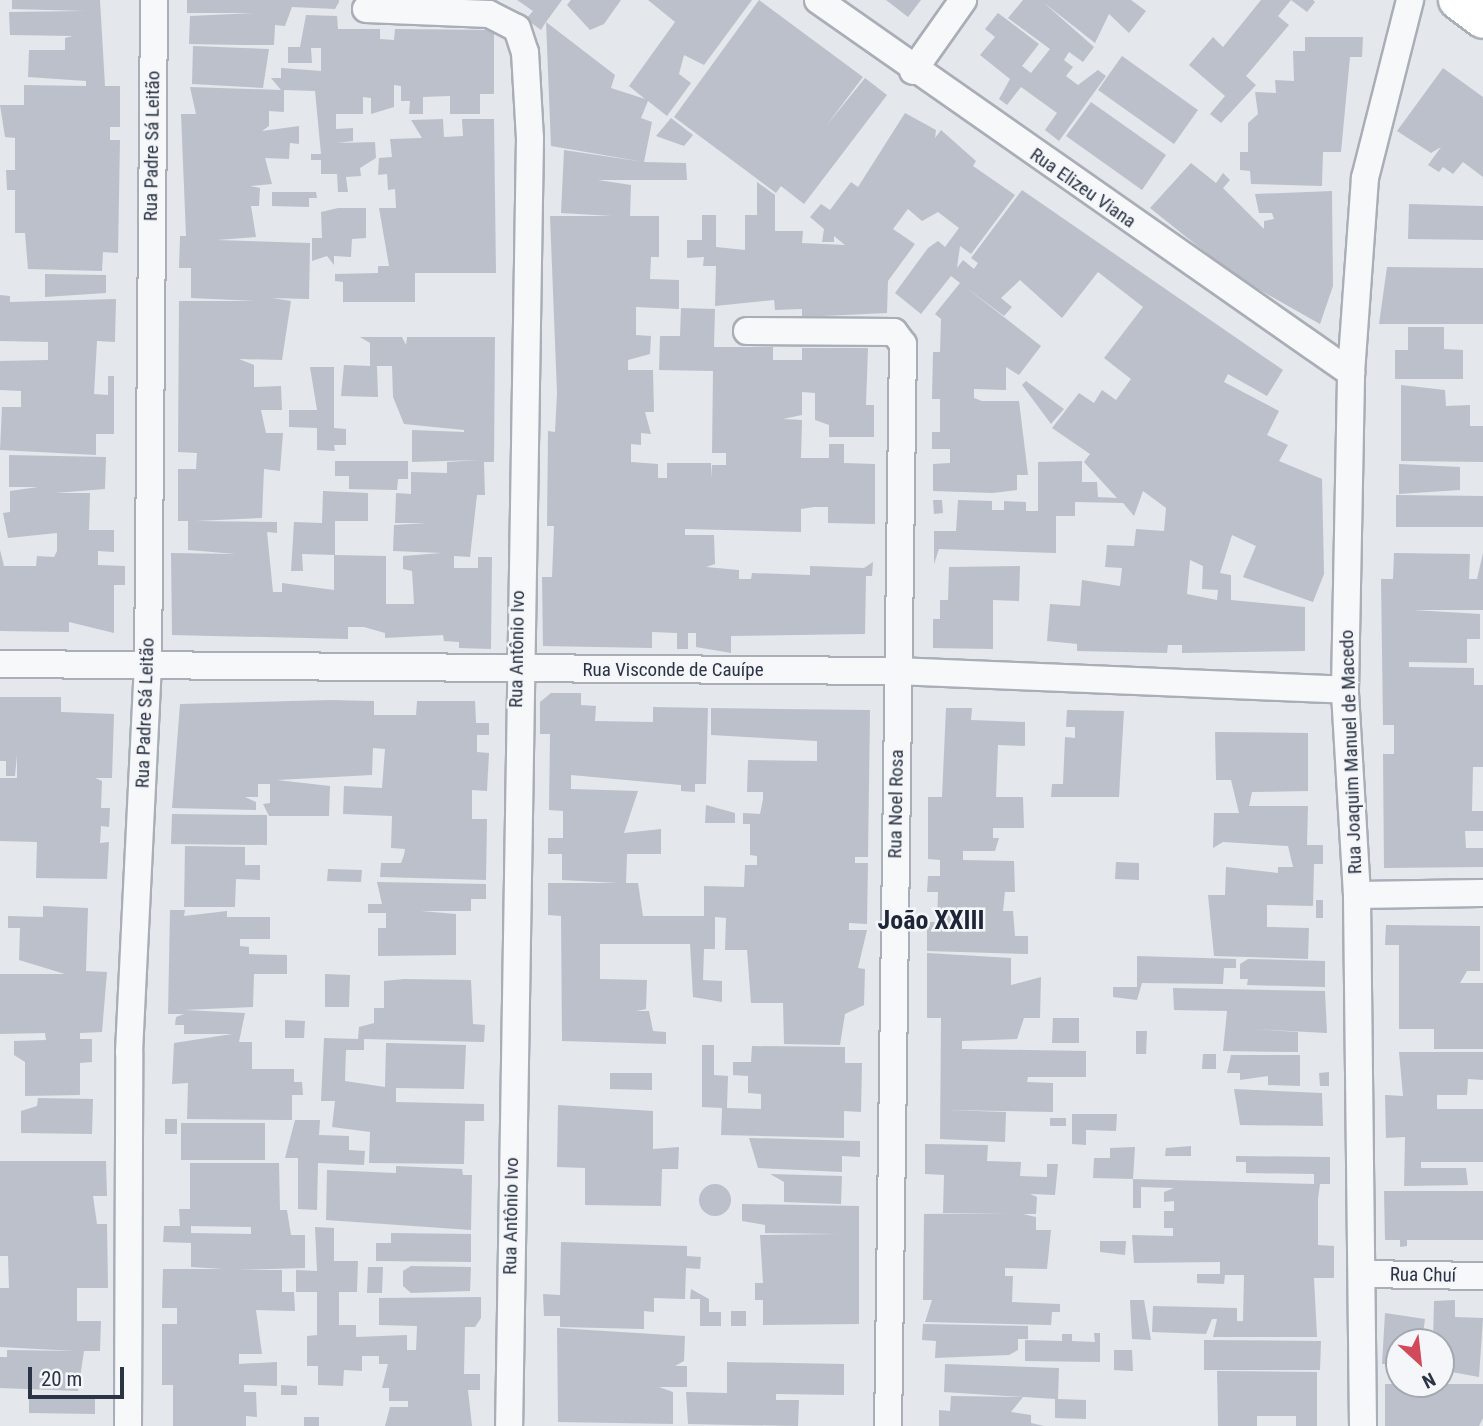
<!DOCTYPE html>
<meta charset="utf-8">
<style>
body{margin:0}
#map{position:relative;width:1483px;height:1426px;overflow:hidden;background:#e4e7ec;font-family:"Roboto Condensed",sans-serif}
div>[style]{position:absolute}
.building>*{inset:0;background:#bbc0ca}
.round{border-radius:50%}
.roads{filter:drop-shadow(2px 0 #a9aeb7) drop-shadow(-2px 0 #a9aeb7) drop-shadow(0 2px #a9aeb7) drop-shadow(0 -2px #a9aeb7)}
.minor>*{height:26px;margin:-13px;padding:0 13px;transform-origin:13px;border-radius:13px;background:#f7f8fa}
.primary>*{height:38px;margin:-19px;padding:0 19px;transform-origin:19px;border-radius:19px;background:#fff}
span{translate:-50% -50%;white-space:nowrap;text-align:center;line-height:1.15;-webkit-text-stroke:5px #f4f6f9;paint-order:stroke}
.street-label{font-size:19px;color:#2b3445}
.district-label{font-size:26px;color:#1d2536;font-weight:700}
.north{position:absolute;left:1385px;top:1328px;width:70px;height:70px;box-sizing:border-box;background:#f4f6f9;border:2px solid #a4a8b1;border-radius:50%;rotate:153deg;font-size:19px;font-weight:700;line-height:28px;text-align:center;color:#2b3445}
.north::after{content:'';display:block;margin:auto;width:24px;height:32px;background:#d1495b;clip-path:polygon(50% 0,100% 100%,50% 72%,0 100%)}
.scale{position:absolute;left:28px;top:1367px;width:96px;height:32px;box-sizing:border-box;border:4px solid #2b3445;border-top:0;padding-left:9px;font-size:21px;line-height:24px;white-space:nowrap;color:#2b3445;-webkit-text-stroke:5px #f4f6f9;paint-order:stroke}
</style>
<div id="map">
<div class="building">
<i style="clip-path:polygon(12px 0,100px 0,105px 86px,120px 86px,120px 127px,110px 127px,110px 140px,120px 140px,118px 253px,103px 252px,102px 271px,28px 269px,25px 233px,15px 233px,15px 190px,7px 190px,6px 170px,15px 170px,15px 138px,5px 137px,0 105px,24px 105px,24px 85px,86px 86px,86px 81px,28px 77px,29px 50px,65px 50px,65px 38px,73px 36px,10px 35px,9px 12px,85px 11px,12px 9px)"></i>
<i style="clip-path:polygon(187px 0,339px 0,339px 2px,335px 9px,292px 7px,285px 26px,275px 25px,274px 45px,244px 45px,189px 44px,190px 16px,254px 13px,187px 13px)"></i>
<i style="clip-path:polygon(517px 0,562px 0,546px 22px,615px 75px,611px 88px,645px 99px,629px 86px,675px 22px,648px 0,752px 0,704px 65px,684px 55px,679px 74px,691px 83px,667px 116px,648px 101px,641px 118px,652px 122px,644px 162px,686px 163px,687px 180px,598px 180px,631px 185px,630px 216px,659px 216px,659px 257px,651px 257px,650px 279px,679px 280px,679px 309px,636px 307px,636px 335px,651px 336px,650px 354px,628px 360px,628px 370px,653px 370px,654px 412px,645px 412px,651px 434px,641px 433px,641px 445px,631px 444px,631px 462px,658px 464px,658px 478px,667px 478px,667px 463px,711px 463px,711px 478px,712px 465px,726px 465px,726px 453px,712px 453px,713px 371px,659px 370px,660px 336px,680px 336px,681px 308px,715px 309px,714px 347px,773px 347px,773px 360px,802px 360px,802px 348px,868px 348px,866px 405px,874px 405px,874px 437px,829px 437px,829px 425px,815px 420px,815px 393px,802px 392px,802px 415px,783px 419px,802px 420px,801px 458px,829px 458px,829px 444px,844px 444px,844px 463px,875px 464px,875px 524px,828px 523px,828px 507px,814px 507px,801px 509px,801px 532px,685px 529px,685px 535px,714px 535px,715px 564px,706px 567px,739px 570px,739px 579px,751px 579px,752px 573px,810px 575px,810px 566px,864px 568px,873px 562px,872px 576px,866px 576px,865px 634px,731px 636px,731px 653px,696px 647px,696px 633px,688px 633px,688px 649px,677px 649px,677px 633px,652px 632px,652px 648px,543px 646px,542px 577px,552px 577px,554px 526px,547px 526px,548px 431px,555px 432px,557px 393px,550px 216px,612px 216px,561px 213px,564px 150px,644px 162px,551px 146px,546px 22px,541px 30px,526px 19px,533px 11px)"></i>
<i style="clip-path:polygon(571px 0,621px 0,604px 24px,590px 30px,567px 5px)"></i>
<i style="clip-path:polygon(759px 0,863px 77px,826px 126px,865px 78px,887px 95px,804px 204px,781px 186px,776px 193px,674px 117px)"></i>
<i style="clip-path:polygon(886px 0,921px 0,908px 17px)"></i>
<i style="clip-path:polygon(1023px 0,1131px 0,1146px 11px,1129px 33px,1109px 14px,1095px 43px,1043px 2px,1094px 47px,1083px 62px,1069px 52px,1064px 60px,1073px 67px,1066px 76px,1078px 85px,1098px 70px,1106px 76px,1059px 141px,1045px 130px,1057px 113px,1021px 87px,1007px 105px,999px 99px,1010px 79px,980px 55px,995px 37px,985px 29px,998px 13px,1039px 44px,1022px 66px,1031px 73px,1050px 49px,1008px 18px)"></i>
<i style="clip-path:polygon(1261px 0,1291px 0,1278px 16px,1289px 25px,1246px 76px,1256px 85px,1221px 123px,1210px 114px,1225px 96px,1189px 65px,1213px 37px,1223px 47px)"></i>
<i style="clip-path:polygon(1291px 0,1313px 0,1315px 2px,1307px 12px)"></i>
<i style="clip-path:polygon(306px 15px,337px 16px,338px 29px,380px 29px,380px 39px,394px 40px,395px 29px,494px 30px,494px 94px,480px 94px,480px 114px,450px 114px,450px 96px,423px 97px,423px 114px,409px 114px,410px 101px,401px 101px,401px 86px,394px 85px,394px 107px,371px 114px,371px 98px,363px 97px,363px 114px,336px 114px,336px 129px,353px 128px,353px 141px,337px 143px,375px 142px,376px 158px,360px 168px,361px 176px,346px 177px,348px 192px,338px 192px,337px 174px,321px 174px,321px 160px,311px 160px,311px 154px,321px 154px,315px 91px,284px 90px,284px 112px,269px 111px,269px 126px,262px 131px,299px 126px,299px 144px,290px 143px,289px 159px,265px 158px,272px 184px,250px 186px,260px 188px,259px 206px,251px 206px,256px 237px,217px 240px,310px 243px,309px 299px,272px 298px,291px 301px,282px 360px,239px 359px,254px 365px,254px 387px,281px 386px,282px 410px,261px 410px,266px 433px,283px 433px,280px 471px,264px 469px,262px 518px,196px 521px,277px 522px,277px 533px,267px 532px,273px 592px,282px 592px,282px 583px,334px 590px,334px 555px,386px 556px,386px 604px,414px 604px,412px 571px,403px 569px,403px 556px,442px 553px,393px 551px,394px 525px,427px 523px,395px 523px,396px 493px,411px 494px,411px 472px,447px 473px,447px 462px,479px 460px,412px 462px,412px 430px,464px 432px,464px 430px,404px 424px,393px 397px,392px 366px,377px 366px,378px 397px,341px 396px,344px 365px,370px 366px,370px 343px,360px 337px,402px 337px,406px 345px,407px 337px,495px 337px,494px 462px,484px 462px,485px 495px,477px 495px,470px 557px,454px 556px,454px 568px,478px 568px,478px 557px,492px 557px,491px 649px,459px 648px,459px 642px,444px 641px,443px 635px,385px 638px,385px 633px,364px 627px,348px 627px,348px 639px,172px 635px,171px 553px,236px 554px,188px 550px,188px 521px,178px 521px,178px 469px,196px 469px,197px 453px,178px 452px,179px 301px,255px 301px,191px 298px,191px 268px,179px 268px,180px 236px,186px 236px,181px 114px,196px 114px,190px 87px,281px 90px,271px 78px,281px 78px,281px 68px,321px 71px,321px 48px,311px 48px,312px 63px,288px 63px,288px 47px,300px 47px)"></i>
<i style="clip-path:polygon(1305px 37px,1363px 37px,1362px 57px,1350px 57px,1341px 152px,1323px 152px,1322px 186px,1251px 184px,1250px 171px,1240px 170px,1240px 152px,1248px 152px,1248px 123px,1258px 114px,1255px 92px,1276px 93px,1275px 80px,1294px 81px,1293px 51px,1305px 51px)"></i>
<i style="clip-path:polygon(193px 46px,269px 49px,263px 88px,192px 84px)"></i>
<i style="clip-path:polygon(1122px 56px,1198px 110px,1174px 144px,1098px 90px)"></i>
<i style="clip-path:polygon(1443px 68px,1483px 97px,1483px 177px,1463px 162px,1453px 174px,1443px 167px,1439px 172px,1428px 165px,1441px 147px,1431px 153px,1397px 131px)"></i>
<i style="clip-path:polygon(1091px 102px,1166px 155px,1142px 190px,1066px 136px)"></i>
<i style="clip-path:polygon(evenodd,905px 113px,936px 130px,935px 138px,941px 130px,976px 161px,973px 166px,1015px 195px,971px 254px,960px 246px,957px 268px,963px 260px,974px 269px,978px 263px,971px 258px,1022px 190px,1283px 370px,1267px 396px,1228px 374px,1224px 382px,1279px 411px,1267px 435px,1288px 445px,1279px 461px,1322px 479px,1324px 574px,1313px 602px,1243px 577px,1256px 546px,1232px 535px,1220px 573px,1231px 575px,1231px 600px,1305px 607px,1305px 651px,1182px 653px,1182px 645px,1168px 645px,1167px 653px,1077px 651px,1077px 644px,1047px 641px,1050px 604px,1080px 606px,1082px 580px,1120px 586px,1122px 568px,1105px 567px,1107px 545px,1134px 546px,1136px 529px,1164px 531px,1166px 508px,1143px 491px,1134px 516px,1123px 503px,1075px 502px,1075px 516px,1056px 516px,1056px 553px,939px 549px,934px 564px,934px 531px,956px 531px,958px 500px,992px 501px,992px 510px,1004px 510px,1004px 501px,1026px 502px,1026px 511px,1038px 511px,1038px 462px,1082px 461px,1082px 482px,1097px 482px,1098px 497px,1117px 498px,1084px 462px,1090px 454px,1052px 428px,1079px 393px,1094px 403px,1102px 390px,1116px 400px,1131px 379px,1104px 358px,1143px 307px,1098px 272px,1062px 318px,1020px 280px,1001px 298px,1012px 307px,1004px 316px,964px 286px,1041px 346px,1019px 375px,1006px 367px,1006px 390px,974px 389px,974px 398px,982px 401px,1019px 401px,1028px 475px,1017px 475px,1017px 490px,993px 493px,933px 491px,933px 464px,950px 463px,950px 449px,932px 449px,932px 432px,940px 432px,940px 399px,932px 399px,933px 352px,940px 352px,941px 319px,935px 314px,960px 283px,951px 276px,921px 314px,895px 293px,928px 248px,938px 241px,945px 247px,959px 228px,938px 212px,922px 221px,908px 209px,893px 229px,915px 244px,888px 281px,887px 313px,802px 317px,802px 309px,775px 310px,774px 300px,715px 306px,716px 266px,703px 266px,704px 257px,687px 258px,687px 240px,702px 240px,702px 215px,716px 215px,716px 247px,745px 250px,745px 215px,757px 215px,757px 182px,775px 195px,775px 231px,803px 231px,802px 243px,845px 245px,834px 236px,834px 242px,822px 242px,824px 229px,810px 217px,821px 204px,830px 210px,851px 182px,858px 187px,905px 113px,1190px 560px,1203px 566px,1202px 589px,1218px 590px,1217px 600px,1187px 594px,1190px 560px)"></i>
<i style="clip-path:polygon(671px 118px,693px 135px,684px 146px,656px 136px)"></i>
<i style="clip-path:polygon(443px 119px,444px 137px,463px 136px,462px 119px,494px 119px,496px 273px,415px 273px,415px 302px,343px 302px,343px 282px,335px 281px,335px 274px,378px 273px,378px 266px,389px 266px,379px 208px,396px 208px,395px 189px,388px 190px,387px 174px,378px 175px,379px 158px,392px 157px,390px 139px,422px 138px,411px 120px)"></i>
<i style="clip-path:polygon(1191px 163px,1216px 183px,1223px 173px,1230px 180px,1223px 188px,1264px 229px,1264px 221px,1274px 219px,1272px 213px,1259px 213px,1255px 194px,1332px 191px,1333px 286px,1320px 324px,1235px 276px,1150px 208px)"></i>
<i style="clip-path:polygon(272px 192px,316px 192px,317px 198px,309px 198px,309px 207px,272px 206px)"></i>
<i style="clip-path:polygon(1409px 204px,1483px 206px,1483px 240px,1408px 239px)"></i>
<i style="clip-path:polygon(338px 208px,366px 208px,366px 238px,352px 239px,351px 257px,334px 256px,334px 265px,327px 256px,312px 261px,312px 238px,322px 238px,321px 212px)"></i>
<i style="clip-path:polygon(1387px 267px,1483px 268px,1483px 324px,1379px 324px)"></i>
<i style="clip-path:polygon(45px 274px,106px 275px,106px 293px,45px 297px)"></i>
<i style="clip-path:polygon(0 295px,10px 296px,10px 302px,116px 299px,115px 342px,97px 341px,94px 394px,108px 395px,108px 376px,114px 376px,114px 434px,96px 434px,96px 455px,0 450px,2px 407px,21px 407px,21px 391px,0 390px,0 361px,48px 360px,48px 342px,0 341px)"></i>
<i style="clip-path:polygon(1408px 327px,1444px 327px,1444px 349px,1463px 350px,1463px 379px,1395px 379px,1395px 350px,1408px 350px)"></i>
<i style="clip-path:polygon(310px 367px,334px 367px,334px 428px,346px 429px,346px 445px,334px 445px,335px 451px,317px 450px,317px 428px,289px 427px,289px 410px,317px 410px)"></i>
<i style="clip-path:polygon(1026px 381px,1064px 409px,1051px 424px,1022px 385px)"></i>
<i style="clip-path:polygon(1401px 385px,1445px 390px,1446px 406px,1470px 405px,1470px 426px,1483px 426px,1483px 462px,1401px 461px)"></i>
<i style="clip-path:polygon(9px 455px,106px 457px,105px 489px,55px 493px,90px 493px,89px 530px,114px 530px,114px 552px,98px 551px,98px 565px,125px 566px,125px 585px,114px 585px,114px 633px,69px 622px,69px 632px,0 631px,0 550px,4px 566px,36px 566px,37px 556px,54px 557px,57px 551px,57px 533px,8px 538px,3px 513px,10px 512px,10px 491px,38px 487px,9px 487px)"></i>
<i style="clip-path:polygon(335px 461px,408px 461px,408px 479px,398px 479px,397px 490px,349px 489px,349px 476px,335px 476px)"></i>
<i style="clip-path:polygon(1399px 464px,1460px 467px,1460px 490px,1399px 494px)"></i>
<i style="clip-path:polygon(323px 491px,368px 493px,368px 521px,335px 521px,335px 555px,302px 554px,303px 571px,291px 571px,294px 522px,322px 523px)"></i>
<i style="clip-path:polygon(1396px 495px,1483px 496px,1483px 527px,1396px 527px)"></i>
<i style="clip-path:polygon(933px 500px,942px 500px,943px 513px,934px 514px)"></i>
<i style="clip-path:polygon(1394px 553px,1470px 554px,1469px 579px,1477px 579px,1483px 553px,1483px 610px,1413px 610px,1480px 614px,1480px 639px,1467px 639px,1467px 663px,1409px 662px,1409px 667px,1474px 668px,1474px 685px,1483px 685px,1483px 767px,1473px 767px,1472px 811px,1483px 811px,1483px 831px,1465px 831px,1466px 848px,1483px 848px,1483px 867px,1384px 868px,1383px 754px,1394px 754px,1394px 725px,1383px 725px,1381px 579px,1393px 579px)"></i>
<i style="clip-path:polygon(1020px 566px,1019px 601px,993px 600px,993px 649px,933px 648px,933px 619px,940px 619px,940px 600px,948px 600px,949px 567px)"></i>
<i style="clip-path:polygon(551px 693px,581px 693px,581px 705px,596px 706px,595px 721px,653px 722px,653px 707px,708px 708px,706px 784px,695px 784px,695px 792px,681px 791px,681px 785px,571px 775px,571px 789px,638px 791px,624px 833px,661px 829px,661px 854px,627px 854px,626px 883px,638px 883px,643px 916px,704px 916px,704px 886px,744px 887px,745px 865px,757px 865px,757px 856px,750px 855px,750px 824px,743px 824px,743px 813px,760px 814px,763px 799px,763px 792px,747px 792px,748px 760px,817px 761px,817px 741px,711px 735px,711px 708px,870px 710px,868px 857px,855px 857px,855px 863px,868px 863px,867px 924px,849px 923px,849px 930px,867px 930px,858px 968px,865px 969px,864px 1005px,845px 1014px,840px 1045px,784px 1044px,783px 1003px,751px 1003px,747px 950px,725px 950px,726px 918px,715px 917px,715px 949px,704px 949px,703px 980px,722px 981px,722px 1002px,693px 997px,690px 944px,600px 944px,600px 979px,647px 980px,646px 1009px,636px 1011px,649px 1011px,653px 1031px,666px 1032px,666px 1044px,562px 1041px,561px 916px,548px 915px,548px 883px,618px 883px,562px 880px,562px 854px,548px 854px,548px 838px,563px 838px,563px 811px,549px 810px,550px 734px,540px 734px,540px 702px)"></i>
<i style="clip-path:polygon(0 697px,61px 697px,61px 712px,114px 714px,112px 778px,95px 778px,102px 781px,101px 808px,110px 808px,109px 827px,101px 826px,100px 843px,109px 842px,107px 879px,36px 878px,37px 842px,0 841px,0 778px,17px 778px,17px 755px,15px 776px,6px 776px,6px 761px,0 761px)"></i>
<i style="clip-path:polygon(330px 700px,374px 701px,374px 715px,416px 715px,417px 701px,475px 701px,476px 723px,489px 723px,489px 735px,477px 735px,477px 752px,489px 753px,487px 791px,472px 790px,472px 819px,487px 819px,486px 880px,380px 877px,381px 863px,401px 863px,404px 855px,405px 849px,391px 848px,392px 816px,343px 814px,344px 786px,382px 788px,385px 749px,373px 748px,372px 775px,277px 780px,330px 786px,329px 816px,269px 816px,263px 804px,270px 803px,270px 784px,258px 784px,258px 797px,245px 797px,256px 802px,256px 810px,172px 808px,180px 704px)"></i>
<i style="clip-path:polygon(946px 708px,972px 708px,971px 720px,1025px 722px,1025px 746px,998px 745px,996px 797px,1023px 797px,1024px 828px,993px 828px,993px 838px,999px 838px,995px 851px,963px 851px,963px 860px,1014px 861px,1015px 892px,1005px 892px,1003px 911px,1013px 911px,1015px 936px,1028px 936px,1028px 954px,927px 951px,927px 922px,937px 922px,938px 892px,927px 892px,928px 876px,940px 876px,940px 860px,928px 859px,928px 797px,942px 797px)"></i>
<i style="clip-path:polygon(1067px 710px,1124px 711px,1119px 797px,1051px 797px,1052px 784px,1063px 784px,1065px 737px,1075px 738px,1075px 727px,1066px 727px)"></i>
<i style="clip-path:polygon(1215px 732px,1308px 733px,1308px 791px,1252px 792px,1249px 806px,1308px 806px,1307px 845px,1323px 845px,1323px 864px,1314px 864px,1313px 906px,1267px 905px,1267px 927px,1309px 928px,1308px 959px,1214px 956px,1208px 895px,1225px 895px,1226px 867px,1278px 873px,1278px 867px,1293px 867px,1288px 846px,1223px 842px,1213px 848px,1214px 813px,1239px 813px,1231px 780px,1216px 780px)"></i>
<i style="clip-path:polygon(706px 805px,735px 813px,735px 823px,705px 823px)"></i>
<i style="clip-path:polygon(172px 814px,267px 815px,267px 845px,171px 844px)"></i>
<i style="clip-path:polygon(185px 846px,245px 847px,245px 865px,260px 865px,260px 880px,236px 879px,235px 907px,184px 907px)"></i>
<i style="clip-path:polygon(1116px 862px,1139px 863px,1139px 880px,1115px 879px)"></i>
<i style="clip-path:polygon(328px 869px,362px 870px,361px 882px,327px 881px)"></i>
<i style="clip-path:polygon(377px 882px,486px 884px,486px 899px,471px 899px,471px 911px,421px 911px,456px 914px,456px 955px,378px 956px,378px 928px,386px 928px,386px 913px,368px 913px,368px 904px,382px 904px)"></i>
<i style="clip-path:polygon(1316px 900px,1323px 900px,1323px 918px,1316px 918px)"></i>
<i style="clip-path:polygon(43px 906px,88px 908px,86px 971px,107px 972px,102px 1032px,80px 1033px,80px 1039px,92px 1039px,92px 1062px,80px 1063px,80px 1095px,25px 1096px,25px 1062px,14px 1055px,14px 1041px,46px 1040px,45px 1033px,0 1034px,0 974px,65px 974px,19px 960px,20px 928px,8px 928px,8px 916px,43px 917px)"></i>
<i style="clip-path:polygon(170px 910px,185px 910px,184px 916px,227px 911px,227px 917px,270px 917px,270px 939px,240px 939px,240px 946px,249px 947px,249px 954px,287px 955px,287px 974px,254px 974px,253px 1007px,184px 1010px,245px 1013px,239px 1042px,252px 1042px,252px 1069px,294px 1069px,294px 1082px,302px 1082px,303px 1095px,292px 1095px,292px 1120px,187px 1119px,188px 1083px,172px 1084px,174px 1043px,232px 1034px,184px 1034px,184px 1025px,175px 1025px,176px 1017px,184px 1014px,168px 1014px)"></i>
<i style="clip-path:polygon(1386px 925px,1480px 926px,1480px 971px,1467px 971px,1460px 983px,1483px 983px,1483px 1049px,1434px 1049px,1434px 1029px,1399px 1029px,1399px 945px,1385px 945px)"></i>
<i style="clip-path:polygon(927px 953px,1011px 958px,1011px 985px,1041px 977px,1040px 1018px,1024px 1018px,1017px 1039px,962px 1041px,962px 1049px,1086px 1051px,1086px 1077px,1028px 1077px,1027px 1082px,1053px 1083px,1053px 1112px,947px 1110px,1006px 1112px,1005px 1142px,940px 1139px,941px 1018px,927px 1018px)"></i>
<i style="clip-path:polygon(1137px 956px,1236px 959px,1236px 968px,1224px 968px,1223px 984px,1142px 983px,1137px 1000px,1113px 997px,1113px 987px,1137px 987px)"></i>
<i style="clip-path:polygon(1248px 959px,1325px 961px,1325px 987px,1247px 985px,1248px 979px,1240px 979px,1240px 964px)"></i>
<i style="clip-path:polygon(325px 974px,350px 975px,349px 1007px,325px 1007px)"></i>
<i style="clip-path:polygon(404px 979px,471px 980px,473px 1024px,485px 1025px,484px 1042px,364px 1039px,364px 1050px,346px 1050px,345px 1081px,385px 1087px,386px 1043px,466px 1045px,464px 1089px,396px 1088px,396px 1102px,484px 1104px,484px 1121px,465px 1121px,464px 1164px,369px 1163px,370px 1132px,332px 1127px,335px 1101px,321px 1101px,324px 1038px,358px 1039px,359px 1027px,374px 1023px,374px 1008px,384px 1008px,384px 981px)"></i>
<i style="clip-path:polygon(1173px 988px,1325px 991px,1327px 1033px,1253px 1029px,1298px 1032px,1298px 1052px,1223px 1051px,1227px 1011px,1174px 1010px)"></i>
<i style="clip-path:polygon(1053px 1018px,1079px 1018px,1079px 1043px,1052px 1043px)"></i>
<i style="clip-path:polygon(285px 1020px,305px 1021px,304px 1038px,285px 1038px)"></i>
<i style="clip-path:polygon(1136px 1031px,1147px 1031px,1146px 1054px,1136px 1054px)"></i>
<i style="clip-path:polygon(702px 1045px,714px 1045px,714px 1075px,728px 1076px,727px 1108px,761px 1109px,761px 1094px,748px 1093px,748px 1076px,733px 1075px,733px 1062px,751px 1062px,752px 1046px,845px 1047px,845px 1063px,862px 1063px,861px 1112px,844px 1111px,844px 1138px,721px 1135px,722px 1108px,702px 1107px)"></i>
<i style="clip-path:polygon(1399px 1052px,1483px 1052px,1483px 1080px,1468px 1079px,1467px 1095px,1437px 1095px,1437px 1109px,1483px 1109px,1483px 1162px,1421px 1162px,1421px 1168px,1466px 1168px,1468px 1185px,1404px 1186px,1405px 1137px,1386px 1138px,1385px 1095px,1403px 1096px)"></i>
<i style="clip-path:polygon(1203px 1054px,1216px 1054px,1216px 1069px,1202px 1069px)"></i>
<i style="clip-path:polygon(1231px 1055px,1300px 1055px,1300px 1086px,1268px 1085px,1268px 1076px,1240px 1080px,1240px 1073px,1227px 1073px)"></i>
<i style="clip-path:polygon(1329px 1072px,1329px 1086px,1320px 1086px,1319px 1073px)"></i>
<i style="clip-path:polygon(610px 1073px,652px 1073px,652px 1090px,610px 1089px)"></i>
<i style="clip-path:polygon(1234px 1089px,1322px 1093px,1323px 1126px,1240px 1125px)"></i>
<i style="clip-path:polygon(38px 1098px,93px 1099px,92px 1134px,21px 1133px,21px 1111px,37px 1106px)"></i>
<i style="clip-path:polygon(558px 1105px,653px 1111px,653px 1149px,679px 1147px,678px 1169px,662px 1169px,661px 1206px,585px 1205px,585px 1168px,557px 1167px)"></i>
<i style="clip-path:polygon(1072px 1114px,1117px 1114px,1116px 1131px,1086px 1130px,1086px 1145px,1072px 1144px)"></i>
<i style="clip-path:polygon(1050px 1118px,1066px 1118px,1066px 1126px,1050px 1126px)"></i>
<i style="clip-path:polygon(165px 1119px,177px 1119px,177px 1134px,165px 1134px)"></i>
<i style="clip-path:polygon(295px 1120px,320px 1120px,319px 1135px,349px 1136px,349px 1150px,365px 1151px,364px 1165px,318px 1163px,317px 1210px,298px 1209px,298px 1158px,285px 1158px)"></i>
<i style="clip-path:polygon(181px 1123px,265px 1123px,265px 1160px,181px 1160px)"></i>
<i style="clip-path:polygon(749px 1138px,860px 1141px,860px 1157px,842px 1156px,842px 1172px,758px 1168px)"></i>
<i style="clip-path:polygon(925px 1144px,988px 1145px,987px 1161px,1021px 1162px,1020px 1176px,1047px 1177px,1047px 1164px,1058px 1164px,1055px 1195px,1030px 1194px,1037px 1197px,1036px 1214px,1023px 1214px,1036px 1217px,1036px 1230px,1051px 1230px,1047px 1269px,1005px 1268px,1005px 1276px,1013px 1276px,1012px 1302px,1060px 1304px,1060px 1312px,1052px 1312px,1051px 1325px,925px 1322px,932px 1300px,923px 1300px,924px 1214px,1009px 1213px,943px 1213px,944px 1175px,925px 1174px)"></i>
<i style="clip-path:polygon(1191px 1146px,1191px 1156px,1165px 1156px,1166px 1148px)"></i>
<i style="clip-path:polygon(1135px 1147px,1133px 1179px,1314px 1184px,1314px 1174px,1246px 1173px,1246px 1162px,1236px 1162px,1236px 1156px,1330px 1157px,1330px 1184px,1320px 1184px,1318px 1199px,1318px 1245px,1334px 1246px,1334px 1278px,1314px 1278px,1317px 1337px,1213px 1337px,1217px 1319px,1212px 1319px,1206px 1334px,1152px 1332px,1153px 1306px,1237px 1308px,1237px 1321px,1243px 1321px,1244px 1275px,1225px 1275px,1224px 1284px,1197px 1283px,1197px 1274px,1220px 1274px,1220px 1262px,1134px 1263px,1132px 1235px,1173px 1236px,1173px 1228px,1164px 1228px,1164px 1211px,1174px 1211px,1174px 1201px,1164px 1202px,1164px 1192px,1174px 1188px,1141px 1187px,1141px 1208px,1133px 1208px,1133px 1179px,1093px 1178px,1094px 1158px,1110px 1158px,1110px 1148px)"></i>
<i style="clip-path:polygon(0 1161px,106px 1161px,107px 1196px,93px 1196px,97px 1224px,107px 1224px,108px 1288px,77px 1288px,77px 1321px,101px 1321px,100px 1351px,84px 1351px,78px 1391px,0 1388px,0 1357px,7px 1357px,7px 1350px,75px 1351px,0 1347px,0 1288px,9px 1288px,8px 1256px,0 1256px)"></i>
<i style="clip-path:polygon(evenodd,190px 1163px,279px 1163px,280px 1210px,287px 1210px,291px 1235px,305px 1235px,305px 1268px,237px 1270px,282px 1270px,282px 1292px,294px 1292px,295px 1311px,256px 1310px,262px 1354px,239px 1354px,239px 1364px,277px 1362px,277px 1386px,244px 1385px,244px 1392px,256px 1392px,257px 1417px,246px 1416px,246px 1426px,173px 1426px,173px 1385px,162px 1385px,162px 1324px,177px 1324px,177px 1308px,162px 1308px,163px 1269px,223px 1269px,191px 1267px,191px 1243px,163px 1242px,164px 1226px,180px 1226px,179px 1209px,190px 1209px,190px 1163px,191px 1226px,251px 1227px,251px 1234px,191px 1233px,191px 1226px)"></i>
<i style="clip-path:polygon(396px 1166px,462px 1169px,463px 1175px,472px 1175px,471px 1230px,326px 1220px,327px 1170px,396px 1173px)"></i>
<i style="clip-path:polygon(770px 1174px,842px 1176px,841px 1204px,784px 1202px,784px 1182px)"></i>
<i class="round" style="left:699px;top:1184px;width:32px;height:32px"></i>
<i style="clip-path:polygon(1384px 1191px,1483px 1191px,1483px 1240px,1407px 1240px,1407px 1246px,1400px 1247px,1400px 1240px,1385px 1240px)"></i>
<i style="clip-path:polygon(742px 1204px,859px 1206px,859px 1324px,763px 1325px,763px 1300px,755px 1300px,755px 1283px,763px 1283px,760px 1235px,838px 1234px,765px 1233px,765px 1225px,742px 1221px)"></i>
<i style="clip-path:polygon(315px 1227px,334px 1228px,334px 1261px,358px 1261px,357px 1292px,339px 1292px,339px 1325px,356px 1325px,356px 1337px,407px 1335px,407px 1350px,416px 1350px,417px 1326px,379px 1325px,379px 1298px,481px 1297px,481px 1318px,475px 1327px,465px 1327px,464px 1374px,480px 1374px,480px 1390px,468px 1390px,472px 1426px,385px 1426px,390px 1407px,408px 1407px,408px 1401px,389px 1401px,389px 1388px,382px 1388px,388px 1364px,379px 1364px,379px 1356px,362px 1356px,362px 1371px,344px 1370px,343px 1386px,318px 1385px,318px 1366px,307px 1366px,307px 1336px,317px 1335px,317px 1292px,296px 1292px,296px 1270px,317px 1271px)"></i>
<i style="clip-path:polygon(391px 1233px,471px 1234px,471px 1262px,376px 1261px,376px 1243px,391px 1243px)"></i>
<i style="clip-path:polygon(1100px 1241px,1126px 1241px,1125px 1255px,1100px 1252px)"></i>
<i style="clip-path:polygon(561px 1242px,687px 1246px,687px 1256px,701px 1257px,700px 1269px,686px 1268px,685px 1299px,654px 1298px,654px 1312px,644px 1311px,644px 1329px,560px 1327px,560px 1316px,544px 1316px,543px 1294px,560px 1295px)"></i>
<i style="clip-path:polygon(411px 1266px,471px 1267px,470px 1291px,411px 1293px,403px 1286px,403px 1271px)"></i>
<i style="clip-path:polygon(368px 1267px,383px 1267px,382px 1293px,367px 1293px)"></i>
<i style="clip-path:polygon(691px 1289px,709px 1299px,709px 1312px,721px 1312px,721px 1326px,700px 1326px,700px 1299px,690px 1299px)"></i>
<i style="clip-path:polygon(1130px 1300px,1144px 1300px,1151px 1340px,1132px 1339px)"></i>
<i style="clip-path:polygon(1455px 1300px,1455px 1317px,1483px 1318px,1479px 1377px,1441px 1370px,1441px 1342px,1433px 1342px,1434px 1301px)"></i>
<i style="clip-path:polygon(731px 1311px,746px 1311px,746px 1326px,731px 1326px)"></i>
<i style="clip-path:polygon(1385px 1313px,1425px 1319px,1422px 1342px,1399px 1342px,1399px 1364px,1382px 1364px)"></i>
<i style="clip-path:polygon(923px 1324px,1028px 1326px,1028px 1339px,1018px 1339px,1018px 1350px,1009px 1355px,935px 1358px,936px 1341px,922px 1340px)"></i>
<i style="clip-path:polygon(557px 1328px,685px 1336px,684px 1361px,675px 1366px,687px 1366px,687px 1387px,659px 1387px,673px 1392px,673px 1424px,558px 1422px)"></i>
<i style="clip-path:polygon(1094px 1333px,1100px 1333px,1100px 1362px,1025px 1361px,1025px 1340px,1062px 1341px,1062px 1334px,1072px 1334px,1072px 1341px,1095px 1342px)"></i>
<i style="clip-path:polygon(1204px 1340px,1321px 1341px,1320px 1370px,1204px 1370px)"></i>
<i style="clip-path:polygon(1114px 1350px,1132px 1350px,1133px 1371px,1114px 1370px)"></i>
<i style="clip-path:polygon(727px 1362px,844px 1364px,844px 1395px,776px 1394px,776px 1400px,799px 1400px,798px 1426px,688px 1424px,686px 1392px,727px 1393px)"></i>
<i style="clip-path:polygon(945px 1364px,1059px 1368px,1058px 1399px,1086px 1400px,1086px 1419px,1055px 1418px,1055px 1399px,944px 1392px)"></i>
<i style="clip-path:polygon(1217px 1371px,1317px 1372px,1317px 1426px,1296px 1426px,1296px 1416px,1257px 1416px,1257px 1426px,1218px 1426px)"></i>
<i style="clip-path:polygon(1385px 1384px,1483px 1384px,1483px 1418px,1479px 1426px,1385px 1426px)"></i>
<i style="clip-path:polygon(281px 1385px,297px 1386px,297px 1395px,281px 1395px)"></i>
<i style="clip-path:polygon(29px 1396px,95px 1397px,95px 1414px,29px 1413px)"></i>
<i style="clip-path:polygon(951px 1396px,1023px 1397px,1011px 1412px,1031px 1415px,1031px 1423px,1044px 1426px,939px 1426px,939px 1410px,950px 1411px)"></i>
<i style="clip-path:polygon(304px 1417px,319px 1417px,319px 1426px,304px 1426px)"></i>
</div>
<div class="roads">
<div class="minor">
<i style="left:818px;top:0;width:651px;rotate:34.98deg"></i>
<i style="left:366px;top:9px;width:123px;rotate:2.3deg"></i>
<i style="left:489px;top:14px;width:31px;rotate:27deg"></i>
<i style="left:517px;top:28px;width:25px;rotate:72deg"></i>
<i style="left:525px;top:52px;width:86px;rotate:86.7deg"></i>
<i style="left:530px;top:138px;width:1288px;rotate:90.93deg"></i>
<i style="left:913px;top:71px;width:87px;rotate:-54.8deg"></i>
<i style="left:747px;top:331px;width:147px;rotate:0.4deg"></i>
<i style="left:894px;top:332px;width:15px;rotate:53deg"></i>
<i style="left:903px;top:344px;width:1082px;rotate:90.79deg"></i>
<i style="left:0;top:664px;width:897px;rotate:0.45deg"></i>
<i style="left:897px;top:671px;width:448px;rotate:2.4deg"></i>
<i style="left:1357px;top:895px;width:126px;rotate:-0.9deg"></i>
<i style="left:1364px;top:1274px;width:119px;rotate:1deg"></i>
<i style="left:128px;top:1426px;width:374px;rotate:-89.8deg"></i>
<i style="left:129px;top:1052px;width:386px;rotate:-87.2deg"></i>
<i style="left:148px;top:666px;width:666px;rotate:-89.48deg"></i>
<i style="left:1363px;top:1426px;width:531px;rotate:-90.65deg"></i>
<i style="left:1357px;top:895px;width:205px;rotate:-93.4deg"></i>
<i style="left:1345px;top:690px;width:317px;rotate:-88.9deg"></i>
<i style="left:1351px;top:373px;width:196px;rotate:-85.9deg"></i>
<i style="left:1365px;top:178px;width:184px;rotate:-75.8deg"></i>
</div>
<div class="primary">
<i style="left:1458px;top:0;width:31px;rotate:37deg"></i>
</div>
</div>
<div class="street-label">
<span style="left:152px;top:146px;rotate:-89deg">Rua Padre Sá Leitão</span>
<span style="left:1083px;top:188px;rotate:35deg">Rua Elizeu Viana</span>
<span style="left:517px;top:649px;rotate:-89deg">Rua Antônio Ivo</span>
<span style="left:673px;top:670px">Rua Visconde de Cauípe</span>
<span style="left:145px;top:713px;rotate:-88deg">Rua Padre Sá Leitão</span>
<span style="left:1351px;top:752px;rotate:-92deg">Rua Joaquim Manuel de Macedo</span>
<span style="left:896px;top:804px;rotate:-89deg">Rua Noel Rosa</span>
<span style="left:511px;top:1216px;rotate:-89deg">Rua Antônio Ivo</span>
<span style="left:1423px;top:1275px;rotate:1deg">Rua Chuí</span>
</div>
<div class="district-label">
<span style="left:931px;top:921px">João XXIII</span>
</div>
<div class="north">N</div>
<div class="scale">20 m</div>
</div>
